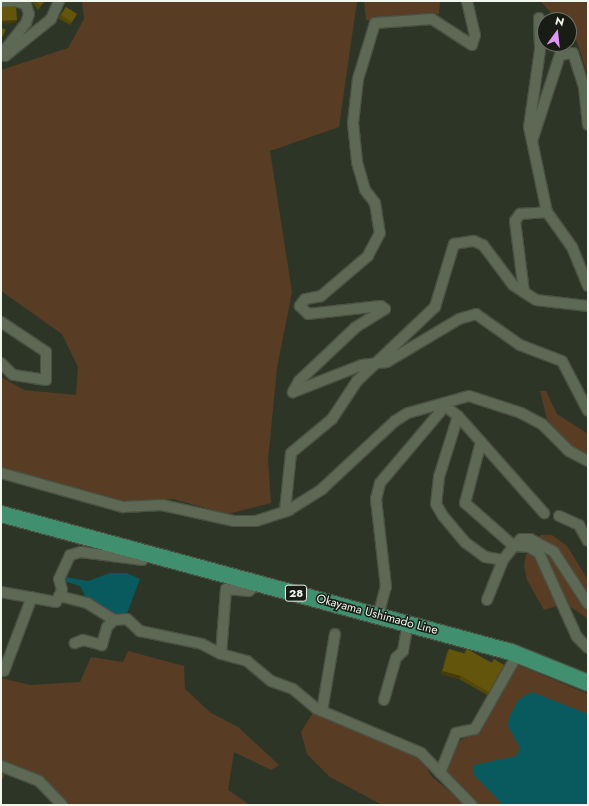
<!DOCTYPE html>
<style>
body{margin:0}
#map{position:relative;width:589px;height:806px;overflow:hidden;background:#2d3626;font-family:Jost,sans-serif}
div>[style]{position:absolute}
.green>*{inset:0;background:#583d24}
.water>*{inset:0;background:#085a5e}
.roads{filter:drop-shadow(1px 0 #4a5143) drop-shadow(-1px 0 #4a5143) drop-shadow(0 1px #4a5143) drop-shadow(0 -1px #4a5143)}
.street>*{height:10px;margin:-5px;padding:0 5px;transform-origin:5px;border-radius:5px;background:#5d6855}
.primary>*{height:16px;margin:-8px;padding:0 8px;transform-origin:8px;border-radius:8px;background:#409070}
.wall>*{inset:0;background:#55490a}
.shaded-wall>*{inset:0;background:#453c08}
.building>*{inset:0;background:#63550c}
span{translate:-50% -50%;white-space:nowrap;text-align:center;line-height:1.15;-webkit-text-stroke:3px #181c14;paint-order:stroke}
.shield-label span{padding:1px 3px;background:#181c14;border:1px solid;border-radius:3px;-webkit-text-stroke-width:0}
.shield-label{font-size:11px;color:#f1f7ec;font-weight:700}
.street-label{font-size:12px;color:#f1f7ec}
.frame{position:absolute;inset:0;border:2px solid #f1f7ec;pointer-events:none}
.north{position:absolute;left:537px;top:12px;width:40px;height:40px;box-sizing:border-box;background:#181c14;border:1px solid #6f746a;border-radius:50%;rotate:15deg;font-size:11px;font-weight:700;line-height:16px;text-align:center;color:#f1f7ec}
.north::after{content:'';display:block;margin:auto;width:14px;height:18px;background:#df98f1;clip-path:polygon(50% 0,100% 100%,50% 72%,0 100%)}
</style>
<div id="map">
<div class="green">
<i style="clip-path:polygon(82px 1px,357px 1px,339px 127px,270px 151px,292px 292px,277px 368px,268px 460px,271px 503px,228px 514px,173px 499px,125px 501px,1px 467px,1px 377px,24px 390px,76px 395px,78px 367px,62px 334px,1px 291px,1px 70px,68px 48px,84px 19px)"></i>
<i style="clip-path:polygon(364px 1px,440px 1px,439px 14px,366px 20px)"></i>
<i style="clip-path:polygon(540px 1px,588px 1px,588px 75px,576px 39px,569px 32px,569px 20px,558px 20px)"></i>
<i style="clip-path:polygon(540px 391px,546px 391px,557px 414px,588px 434px,588px 456px,570px 447px,547px 420px)"></i>
<i style="clip-path:polygon(541px 535px,552px 535px,567px 546px,588px 580px,588px 619px,565px 603px,544px 610px,527px 580px,524px 566px,526px 555px)"></i>
<i style="clip-path:polygon(128px 651px,184px 666px,185px 689px,211px 713px,238px 727px,279px 765px,271px 770px,234px 752px,228px 790px,250px 805px,68px 805px,42px 778px,10px 765px,1px 782px,1px 678px,30px 685px,80px 682px,91px 657px,123px 662px)"></i>
<i style="clip-path:polygon(518px 665px,588px 694px,588px 805px,477px 805px,445px 774px,452px 751px,462px 739px,480px 733px,510px 673px)"></i>
<i style="clip-path:polygon(314px 711px,419px 756px,432px 777px,466px 805px,382px 805px,330px 777px,307px 754px,301px 732px)"></i>
</div>
<div class="water">
<i style="clip-path:polygon(110px 573px,127px 573px,140px 579px,126px 616px,120px 617px,105px 609px,85px 596px,80px 586px,64px 581px,65px 577px,88px 581px)"></i>
<i style="clip-path:polygon(532px 692px,588px 714px,588px 805px,503px 805px,473px 774px,474px 765px,516px 756px,520px 748px,508px 726px,509px 717px,519px 699px)"></i>
</div>
<div class="roads">
<div class="street">
<i style="left:467px;top:1px;width:35px;rotate:77deg"></i>
<i style="left:475px;top:35px;width:10px;rotate:107deg"></i>
<i style="left:472px;top:45px;width:48px;rotate:-147deg"></i>
<i style="left:432px;top:19px;width:57px;rotate:176deg"></i>
<i style="left:375px;top:23px;width:59px;rotate:106.9deg"></i>
<i style="left:358px;top:79px;width:44px;rotate:96.5deg"></i>
<i style="left:353px;top:123px;width:39px;rotate:84deg"></i>
<i style="left:357px;top:162px;width:29px;rotate:74deg"></i>
<i style="left:365px;top:190px;width:16px;rotate:52deg"></i>
<i style="left:375px;top:203px;width:30px;rotate:81deg"></i>
<i style="left:380px;top:233px;width:26px;rotate:118deg"></i>
<i style="left:368px;top:256px;width:62px;rotate:139.6deg"></i>
<i style="left:321px;top:296px;width:16px;rotate:169deg"></i>
<i style="left:305px;top:299px;width:9px;rotate:126deg"></i>
<i style="left:300px;top:306px;width:11px;rotate:45deg"></i>
<i style="left:308px;top:314px;width:73px;rotate:-6.3deg"></i>
<i style="left:381px;top:306px;width:5px;rotate:37deg"></i>
<i style="left:385px;top:309px;width:36px;rotate:148deg"></i>
<i style="left:355px;top:328px;width:77px;rotate:136.6deg"></i>
<i style="left:299px;top:381px;width:13px;rotate:119deg"></i>
<i style="left:293px;top:392px;width:74px;rotate:-21.4deg"></i>
<i style="left:362px;top:365px;width:25px;rotate:-7deg"></i>
<i style="left:387px;top:362px;width:84px;rotate:-30.8deg"></i>
<i style="left:459px;top:319px;width:18px;rotate:-16deg"></i>
<i style="left:476px;top:314px;width:54px;rotate:35.2deg"></i>
<i style="left:520px;top:345px;width:45px;rotate:20.9deg"></i>
<i style="left:562px;top:361px;width:56px;rotate:62.5deg"></i>
<i style="left:1px;top:2px;width:18px"></i>
<i style="left:19px;top:2px;width:8px;rotate:23deg"></i>
<i style="left:26px;top:5px;width:9px;rotate:72deg"></i>
<i style="left:29px;top:14px;width:9px;rotate:108deg"></i>
<i style="left:26px;top:23px;width:41px;rotate:128deg"></i>
<i style="left:539px;top:18px;width:32px;rotate:88deg"></i>
<i style="left:540px;top:50px;width:78px;rotate:98.1deg"></i>
<i style="left:529px;top:127px;width:14px;rotate:78deg"></i>
<i style="left:532px;top:141px;width:90px;rotate:-72deg"></i>
<i style="left:560px;top:55px;width:13px;rotate:-9deg"></i>
<i style="left:573px;top:53px;width:36px;rotate:72deg"></i>
<i style="left:584px;top:87px;width:38px;rotate:84deg"></i>
<i style="left:5px;top:56px;width:59px;rotate:-38.8deg"></i>
<i style="left:51px;top:19px;width:20px;rotate:-66deg"></i>
<i style="left:532px;top:141px;width:73px;rotate:78.1deg"></i>
<i style="left:547px;top:212px;width:43px;rotate:54.5deg"></i>
<i style="left:572px;top:247px;width:42px;rotate:67.7deg"></i>
<i style="left:524px;top:292px;width:72px;rotate:-97.2deg"></i>
<i style="left:515px;top:221px;width:9px;rotate:-54deg"></i>
<i style="left:520px;top:214px;width:27px;rotate:-4deg"></i>
<i style="left:1px;top:322px;width:54px;rotate:33.7deg"></i>
<i style="left:46px;top:352px;width:28px;rotate:90deg"></i>
<i style="left:46px;top:380px;width:33px;rotate:-171deg"></i>
<i style="left:13px;top:375px;width:17px;rotate:-135deg"></i>
<i style="left:445px;top:406px;width:16px;rotate:38deg"></i>
<i style="left:458px;top:416px;width:64px;rotate:107.3deg"></i>
<i style="left:439px;top:477px;width:27px;rotate:96deg"></i>
<i style="left:436px;top:504px;width:14px;rotate:60deg"></i>
<i style="left:443px;top:516px;width:35px;rotate:50deg"></i>
<i style="left:466px;top:543px;width:24px;rotate:36deg"></i>
<i style="left:485px;top:557px;width:18px;rotate:9deg"></i>
<i style="left:503px;top:560px;width:18px;rotate:-52deg"></i>
<i style="left:514px;top:546px;width:15px;rotate:4deg"></i>
<i style="left:529px;top:547px;width:12px;rotate:31deg"></i>
<i style="left:539px;top:553px;width:92px;rotate:65.7deg"></i>
<i style="left:577px;top:637px;width:16px;rotate:45deg"></i>
<i style="left:458px;top:416px;width:130px;rotate:48.4deg"></i>
<i style="left:481px;top:442px;width:63px;rotate:104.7deg"></i>
<i style="left:465px;top:503px;width:65px;rotate:41.3deg"></i>
<i style="left:514px;top:546px;width:10px;rotate:-45deg"></i>
<i style="left:521px;top:539px;width:9px"></i>
<i style="left:530px;top:539px;width:27px;rotate:28deg"></i>
<i style="left:554px;top:552px;width:62px;rotate:56.8deg"></i>
<i style="left:1px;top:473px;width:127px;rotate:15.6deg"></i>
<i style="left:123px;top:507px;width:39px;rotate:-3deg"></i>
<i style="left:162px;top:505px;width:74px;rotate:12.5deg"></i>
<i style="left:234px;top:521px;width:22px"></i>
<i style="left:256px;top:521px;width:35px;rotate:-18deg"></i>
<i style="left:289px;top:510px;width:39px;rotate:-32deg"></i>
<i style="left:322px;top:489px;width:100px;rotate:-43deg"></i>
<i style="left:395px;top:421px;width:15px;rotate:-32deg"></i>
<i style="left:408px;top:413px;width:63px;rotate:-15.6deg"></i>
<i style="left:469px;top:396px;width:55px;rotate:18.1deg"></i>
<i style="left:521px;top:413px;width:24px;rotate:28deg"></i>
<i style="left:542px;top:424px;width:38px;rotate:45deg"></i>
<i style="left:569px;top:451px;width:21px;rotate:28deg"></i>
<i style="left:285px;top:511px;width:58px;rotate:-84.1deg"></i>
<i style="left:291px;top:453px;width:53px;rotate:-39.7deg"></i>
<i style="left:332px;top:419px;width:45px;rotate:-56.7deg"></i>
<i style="left:357px;top:381px;width:108px;rotate:-43.5deg"></i>
<i style="left:435px;top:307px;width:66px;rotate:-73.2deg"></i>
<i style="left:454px;top:244px;width:20px;rotate:-9deg"></i>
<i style="left:474px;top:241px;width:10px;rotate:24deg"></i>
<i style="left:483px;top:245px;width:50px;rotate:53.1deg"></i>
<i style="left:513px;top:285px;width:27px;rotate:33deg"></i>
<i style="left:536px;top:300px;width:52px;rotate:6.6deg"></i>
<i style="left:559px;top:516px;width:22px;rotate:24deg"></i>
<i style="left:579px;top:525px;width:18px;rotate:61deg"></i>
<i style="left:258px;top:582px;width:13px;rotate:135deg"></i>
<i style="left:249px;top:591px;width:23px;rotate:-175deg"></i>
<i style="left:226px;top:589px;width:65px;rotate:94.4deg"></i>
<i style="left:221px;top:654px;width:27px;rotate:15deg"></i>
<i style="left:247px;top:661px;width:31px;rotate:40deg"></i>
<i style="left:271px;top:681px;width:23px;rotate:20deg"></i>
<i style="left:293px;top:689px;width:31px;rotate:40deg"></i>
<i style="left:317px;top:709px;width:113px;rotate:22.9deg"></i>
<i style="left:421px;top:753px;width:73px;rotate:45.6deg"></i>
<i style="left:1px;top:592px;width:56px;rotate:10.3deg"></i>
<i style="left:56px;top:602px;width:13px;rotate:-63deg"></i>
<i style="left:62px;top:590px;width:11px;rotate:-105deg"></i>
<i style="left:59px;top:579px;width:26px;rotate:-65deg"></i>
<i style="left:70px;top:555px;width:11px;rotate:-15deg"></i>
<i style="left:81px;top:552px;width:62px;rotate:7.5deg"></i>
<i style="left:142px;top:560px;width:6px;rotate:-72deg"></i>
<i style="left:59px;top:596px;width:29px;rotate:14deg"></i>
<i style="left:87px;top:603px;width:32px;rotate:32deg"></i>
<i style="left:114px;top:620px;width:10px;rotate:135deg"></i>
<i style="left:107px;top:627px;width:19px;rotate:106deg"></i>
<i style="left:102px;top:645px;width:20px;rotate:-165deg"></i>
<i style="left:83px;top:640px;width:9px;rotate:159deg"></i>
<i style="left:487px;top:600px;width:43px;rotate:-68.2deg"></i>
<i style="left:378px;top:616px;width:30px;rotate:-75deg"></i>
<i style="left:386px;top:587px;width:89px;rotate:-96.5deg"></i>
<i style="left:376px;top:499px;width:16px;rotate:-76deg"></i>
<i style="left:380px;top:483px;width:101px;rotate:-49.8deg"></i>
<i style="left:114px;top:620px;width:13px;rotate:-4deg"></i>
<i style="left:127px;top:619px;width:18px;rotate:43deg"></i>
<i style="left:140px;top:631px;width:63px;rotate:11.8deg"></i>
<i style="left:202px;top:644px;width:21px;rotate:28deg"></i>
<i style="left:4px;top:671px;width:79px;rotate:-69.3deg"></i>
<i style="left:384px;top:700px;width:44px;rotate:-74.1deg"></i>
<i style="left:396px;top:658px;width:10px;rotate:-45deg"></i>
<i style="left:403px;top:651px;width:27px;rotate:-80deg"></i>
<i style="left:322px;top:711px;width:78px;rotate:-80.4deg"></i>
<i style="left:1px;top:766px;width:41px;rotate:21.5deg"></i>
<i style="left:39px;top:781px;width:33px;rotate:46deg"></i>
<i style="left:440px;top:773px;width:43px;rotate:-68.2deg"></i>
<i style="left:456px;top:733px;width:19px;rotate:-12deg"></i>
<i style="left:475px;top:729px;width:85px;rotate:-60.4deg"></i>
</div>
<div class="primary">
<i style="left:1px;top:514px;width:528px;rotate:15.14deg"></i>
<i style="left:511px;top:652px;width:83px;rotate:21.9deg"></i>
</div>
</div>
<div class="wall">
<i style="clip-path:polygon(31px 1px,45px 1px,38px 10px)"></i>
<i style="clip-path:polygon(66px 7px,77px 14px,70px 25px,58px 18px)"></i>
<i style="clip-path:polygon(449px 649px,464px 653px,467px 649px,491px 663px,494px 659px,489px 692px,487px 695px,459px 679px,441px 674px,447px 652px)"></i>
</div>
<div class="shaded-wall">
<i style="clip-path:polygon(67px 1px,77px 1px,76px 2px,65px 3px)"></i>
<i style="clip-path:polygon(17px 20px,14px 23px,1px 24px,1px 21px)"></i>
<i style="clip-path:polygon(443px 671px,461px 676px,459px 679px,441px 674px)"></i>
</div>
<div class="building">
<i style="clip-path:polygon(36px 1px,45px 1px,40px 6px)"></i>
<i style="clip-path:polygon(16px 6px,17px 20px,1px 21px,1px 7px)"></i>
<i style="clip-path:polygon(66px 7px,77px 14px,72px 22px,61px 15px)"></i>
<i style="clip-path:polygon(1px 27px,6px 30px,1px 39px)"></i>
<i style="clip-path:polygon(449px 649px,465px 654px,467px 649px,492px 663px,494px 659px,504px 665px,489px 692px,461px 676px,443px 671px)"></i>
</div>
<div class="shield-label">
<span style="left:296px;top:593px">28</span>
</div>
<div class="street-label">
<span style="left:377px;top:615px;rotate:15deg">Okayama Ushimado Line</span>
</div>
<div class="frame"></div>
<div class="north">N</div>
</div>
